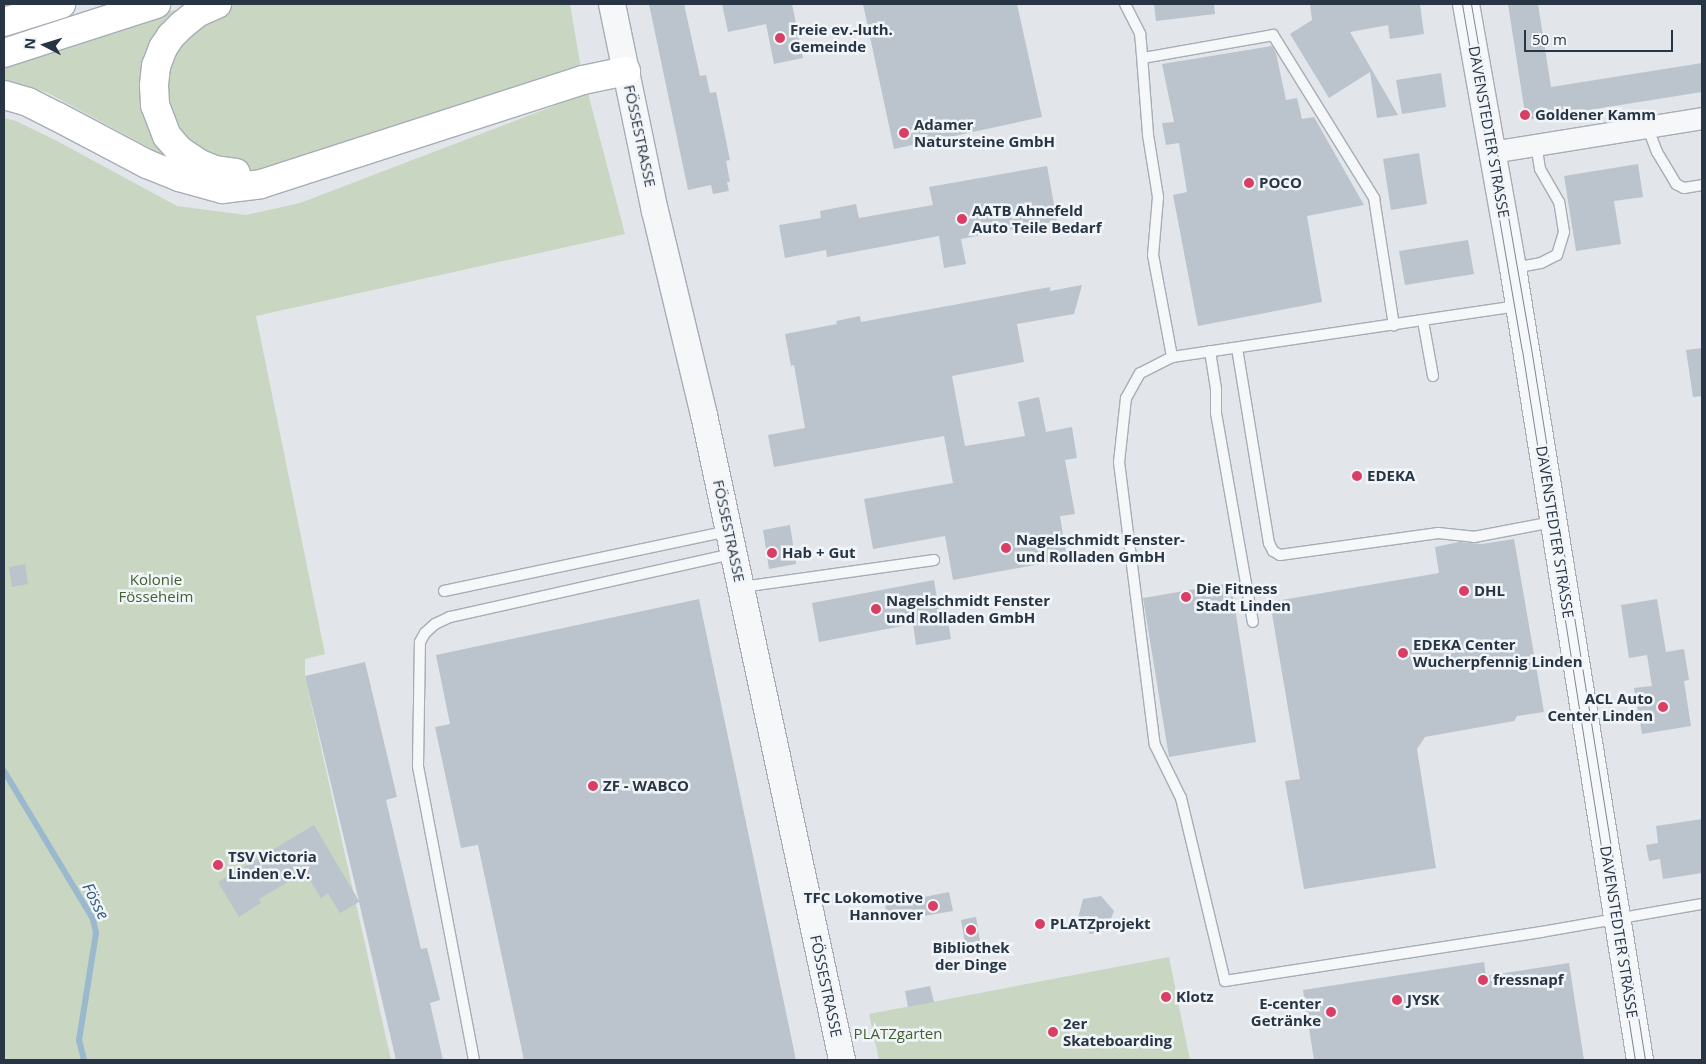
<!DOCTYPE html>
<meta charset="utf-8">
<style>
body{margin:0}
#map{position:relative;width:1706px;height:1064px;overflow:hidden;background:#e2e6eb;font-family:"Open Sans",sans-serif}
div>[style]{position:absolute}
.green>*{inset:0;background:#c9d6c2}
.stream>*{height:6px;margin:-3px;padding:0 3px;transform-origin:3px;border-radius:3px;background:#9ab8ce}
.building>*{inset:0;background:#bbc3cc}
.roads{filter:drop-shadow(1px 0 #a6adb6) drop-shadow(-1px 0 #a6adb6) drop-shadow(0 1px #a6adb6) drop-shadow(0 -1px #a6adb6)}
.service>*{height:10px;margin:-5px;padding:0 5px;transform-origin:5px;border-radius:5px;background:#f5f7f9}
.minor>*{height:21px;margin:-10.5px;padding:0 10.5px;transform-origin:10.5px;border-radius:10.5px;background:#f5f7f9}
.tertiary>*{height:26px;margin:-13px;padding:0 13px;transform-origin:13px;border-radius:13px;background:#f5f7f9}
.trunk>*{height:28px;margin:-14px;padding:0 14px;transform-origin:14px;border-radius:14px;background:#fff}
.tram>*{height:1px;margin:-0.5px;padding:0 0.5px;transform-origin:0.5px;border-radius:0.5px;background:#7a8796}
.dots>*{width:14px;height:14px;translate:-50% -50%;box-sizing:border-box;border:2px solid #f2f5f8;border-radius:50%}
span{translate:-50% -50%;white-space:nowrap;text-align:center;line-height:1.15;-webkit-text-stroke:5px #f2f5f8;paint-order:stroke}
.poi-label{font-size:15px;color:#283545;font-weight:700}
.left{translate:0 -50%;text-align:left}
.right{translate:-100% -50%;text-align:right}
.street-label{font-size:15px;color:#283545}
.park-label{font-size:15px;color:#416234}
.water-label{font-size:16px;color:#2f597c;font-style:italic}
.frame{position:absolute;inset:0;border:5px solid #283545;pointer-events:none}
.north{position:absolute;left:20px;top:20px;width:50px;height:50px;-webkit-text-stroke:4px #f2f5f8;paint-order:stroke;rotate:275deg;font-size:14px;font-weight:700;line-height:20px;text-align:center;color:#283545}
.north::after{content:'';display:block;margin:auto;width:18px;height:22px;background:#283545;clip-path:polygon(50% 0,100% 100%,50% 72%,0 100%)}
.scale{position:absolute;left:1524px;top:30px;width:149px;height:22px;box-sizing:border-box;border:2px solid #283545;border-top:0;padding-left:6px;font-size:15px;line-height:18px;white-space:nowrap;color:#283545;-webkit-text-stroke:4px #f2f5f8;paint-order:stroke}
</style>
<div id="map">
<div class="green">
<i style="clip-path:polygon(218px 4px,570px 4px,583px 80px,294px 174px,238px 173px,179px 150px,154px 85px,171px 36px)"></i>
<i style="clip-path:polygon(175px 10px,180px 11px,162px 35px,166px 154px,163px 155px,48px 93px,4px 79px,4px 65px)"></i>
<i style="clip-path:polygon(588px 93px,625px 234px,256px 316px,325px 654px,305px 659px,305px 676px,391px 1060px,4px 1060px,4px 118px,16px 121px,57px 141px,177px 206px,246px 215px,300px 203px)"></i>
<i style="clip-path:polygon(1169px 957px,1190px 1060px,879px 1060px,869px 1014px)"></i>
</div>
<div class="stream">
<i style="left:4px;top:771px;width:173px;rotate:59deg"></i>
<i style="left:93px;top:919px;width:14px;rotate:78deg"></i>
<i style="left:96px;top:933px;width:108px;rotate:99deg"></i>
<i style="left:79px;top:1040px;width:21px;rotate:76deg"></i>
</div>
<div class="building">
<i style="clip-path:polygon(649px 4px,684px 4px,700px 76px,706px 75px,710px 93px,716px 92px,730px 160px,726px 161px,730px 182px,727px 182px,729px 191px,713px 194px,711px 185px,688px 190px)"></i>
<i style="clip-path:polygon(722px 4px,792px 4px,803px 58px,774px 64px,766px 24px,728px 32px)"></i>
<i style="clip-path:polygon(863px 4px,1017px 4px,1042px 117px,894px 149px)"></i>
<i style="clip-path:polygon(1154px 4px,1214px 4px,1215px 14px,1156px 21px)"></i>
<i style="clip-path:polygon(1310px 4px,1420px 4px,1424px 34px,1390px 39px,1388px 25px,1350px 32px,1398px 115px,1377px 118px,1370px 72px,1329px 98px,1290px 34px,1312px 20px)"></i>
<i style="clip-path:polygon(1508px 4px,1538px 4px,1551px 87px,1702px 63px,1702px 92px,1526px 120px)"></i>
<i style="clip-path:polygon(1272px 46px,1276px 53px,1286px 100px,1297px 98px,1302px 119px,1314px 117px,1364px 205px,1307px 216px,1322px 302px,1198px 326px,1173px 195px,1187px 192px,1179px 143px,1166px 145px,1162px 123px,1174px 122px,1162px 64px)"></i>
<i style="clip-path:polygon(1441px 73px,1446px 107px,1402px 114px,1396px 80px)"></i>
<i style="clip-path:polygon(1419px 153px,1427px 204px,1391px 210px,1383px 159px)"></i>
<i style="clip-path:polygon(1638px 164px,1643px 197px,1614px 201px,1621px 244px,1576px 251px,1564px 176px)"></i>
<i style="clip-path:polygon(1047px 166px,1057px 221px,961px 239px,966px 264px,944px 268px,939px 236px,827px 257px,826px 250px,785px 258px,779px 225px,821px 218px,820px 211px,856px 204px,859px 218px,933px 205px,929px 187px)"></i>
<i style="clip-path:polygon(1468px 240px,1474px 274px,1405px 285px,1399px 251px)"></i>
<i style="clip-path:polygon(1082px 285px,1074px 314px,1017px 324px,1024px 362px,952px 376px,965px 446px,1025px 436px,1018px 402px,1039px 397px,1046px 432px,1072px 427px,1077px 458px,1065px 460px,1075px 514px,1060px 516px,1067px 559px,953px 580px,945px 536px,873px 549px,864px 499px,953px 483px,944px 436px,774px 467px,768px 435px,805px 428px,794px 365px,791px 366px,785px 334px,837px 324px,836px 321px,860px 316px,861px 322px,1050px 287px,1050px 291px)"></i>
<i style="clip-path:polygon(1702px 348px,1702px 396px,1693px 397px,1686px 350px)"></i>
<i style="clip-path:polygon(790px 525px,796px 564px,769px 569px,763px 530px)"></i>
<i style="clip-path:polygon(1514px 539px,1544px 712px,1517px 716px,1514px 721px,1425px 737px,1417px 749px,1436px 868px,1304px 889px,1285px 781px,1300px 779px,1270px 602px,1439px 573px,1435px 547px,1459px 542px,1482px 544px)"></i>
<i style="clip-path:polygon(25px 564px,28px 584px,12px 587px,9px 567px)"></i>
<i style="clip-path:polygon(934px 580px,940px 617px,947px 616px,951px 639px,916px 645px,913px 624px,819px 642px,812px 603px)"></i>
<i style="clip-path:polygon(1231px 583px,1256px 742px,1169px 757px,1143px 598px)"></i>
<i style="clip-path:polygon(699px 599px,796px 1060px,524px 1060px,478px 845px,461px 848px,435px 727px,450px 724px,436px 655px)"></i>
<i style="clip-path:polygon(1657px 599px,1666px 652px,1684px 649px,1689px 680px,1684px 681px,1691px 726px,1642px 734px,1634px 688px,1652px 686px,1647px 655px,1629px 658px,1621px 605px)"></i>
<i style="clip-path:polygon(365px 662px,397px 797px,386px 800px,421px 949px,427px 948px,440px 1000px,430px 1003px,443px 1060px,396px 1060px,359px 902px,340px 913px,328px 893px,321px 898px,305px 872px,259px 899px,261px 903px,239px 917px,218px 882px,314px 825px,359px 901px,305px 676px)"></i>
<i style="clip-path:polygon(1702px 819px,1702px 873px,1663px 879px,1660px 859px,1649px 861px,1646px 845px,1658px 843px,1656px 826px)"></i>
<i style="clip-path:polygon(949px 892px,953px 911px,888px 922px,885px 905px)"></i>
<i style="clip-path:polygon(1101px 896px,1114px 911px,1106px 931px,1090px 934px,1078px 918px,1083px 899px)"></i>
<i style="clip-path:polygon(976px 917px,980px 941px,965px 943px,961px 920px)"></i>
<i style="clip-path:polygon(1484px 962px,1486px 976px,1569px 963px,1584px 1060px,1314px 1060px,1303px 990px)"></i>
<i style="clip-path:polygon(930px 986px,934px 1002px,908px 1007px,905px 991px)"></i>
</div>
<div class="roads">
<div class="service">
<i style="left:1125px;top:4px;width:34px;rotate:63deg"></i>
<i style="left:1140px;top:34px;width:9px;rotate:84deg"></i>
<i style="left:1141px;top:43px;width:92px;rotate:85.6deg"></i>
<i style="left:1148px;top:135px;width:63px;rotate:80.8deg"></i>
<i style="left:1158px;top:197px;width:58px;rotate:94.9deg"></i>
<i style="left:1153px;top:255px;width:104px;rotate:79.4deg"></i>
<i style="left:1172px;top:357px;width:36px;rotate:153deg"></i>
<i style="left:1140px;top:373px;width:29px;rotate:119deg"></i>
<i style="left:1126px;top:398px;width:64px;rotate:96.2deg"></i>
<i style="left:1119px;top:462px;width:285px;rotate:82.8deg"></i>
<i style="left:1155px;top:745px;width:59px;rotate:63.9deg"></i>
<i style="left:1181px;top:798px;width:188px;rotate:76.5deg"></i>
<i style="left:1225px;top:981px;width:320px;rotate:-8.8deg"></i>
<i style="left:1541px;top:932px;width:163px;rotate:-9.9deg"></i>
<i style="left:1143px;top:58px;width:132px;rotate:-10deg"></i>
<i style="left:1273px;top:35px;width:192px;rotate:58.2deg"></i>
<i style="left:1374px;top:198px;width:129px;rotate:81.1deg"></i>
<i style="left:1647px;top:126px;width:28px;rotate:69deg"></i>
<i style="left:1657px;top:152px;width:37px;rotate:59deg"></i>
<i style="left:1676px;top:184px;width:9px;rotate:27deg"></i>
<i style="left:1684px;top:188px;width:18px;rotate:-9deg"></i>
<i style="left:1513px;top:268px;width:28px;rotate:-10deg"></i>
<i style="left:1541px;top:263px;width:18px;rotate:-27deg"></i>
<i style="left:1557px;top:255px;width:24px;rotate:-73deg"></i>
<i style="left:1564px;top:232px;width:30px;rotate:-99deg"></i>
<i style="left:1559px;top:202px;width:38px;rotate:-120deg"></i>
<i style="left:1540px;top:169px;width:25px;rotate:-99deg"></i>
<i style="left:1423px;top:321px;width:56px;rotate:79.7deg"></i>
<i style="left:1237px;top:348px;width:198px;rotate:80.7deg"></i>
<i style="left:1269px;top:543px;width:9px;rotate:63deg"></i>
<i style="left:1273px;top:551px;width:8px;rotate:30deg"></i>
<i style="left:1280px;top:555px;width:160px;rotate:-7.9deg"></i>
<i style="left:1438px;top:533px;width:36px;rotate:6deg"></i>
<i style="left:1474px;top:537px;width:80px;rotate:-10.8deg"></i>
<i style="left:1210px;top:351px;width:38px;rotate:81deg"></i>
<i style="left:1216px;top:389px;width:24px;rotate:90deg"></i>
<i style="left:1216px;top:413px;width:212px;rotate:80deg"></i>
<i style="left:1172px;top:357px;width:351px;rotate:-8.4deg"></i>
<i style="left:742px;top:587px;width:194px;rotate:-8deg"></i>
<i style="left:444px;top:591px;width:290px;rotate:-11.9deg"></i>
<i style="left:474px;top:1060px;width:299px;rotate:-100.8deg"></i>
<i style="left:418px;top:766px;width:124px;rotate:-89.1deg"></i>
<i style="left:420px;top:642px;width:10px;rotate:-61deg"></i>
<i style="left:425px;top:633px;width:13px;rotate:-42deg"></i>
<i style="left:435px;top:624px;width:17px;rotate:-25deg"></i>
<i style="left:450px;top:617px;width:290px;rotate:-12.6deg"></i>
</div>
<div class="minor">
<i style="left:1492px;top:152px;width:213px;rotate:-9.2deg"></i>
</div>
<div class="tertiary">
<i style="left:612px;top:4px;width:211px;rotate:78.3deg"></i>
<i style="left:655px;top:211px;width:210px;rotate:76.5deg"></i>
<i style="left:704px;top:415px;width:660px;rotate:77.92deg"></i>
<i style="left:1466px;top:4px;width:268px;rotate:79.9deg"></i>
<i style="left:1513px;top:268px;width:802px;rotate:80.89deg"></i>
</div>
<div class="trunk">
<i style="left:217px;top:4px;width:22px;rotate:156deg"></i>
<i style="left:197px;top:13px;width:19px;rotate:141deg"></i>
<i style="left:182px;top:25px;width:16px;rotate:135deg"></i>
<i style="left:171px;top:36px;width:14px;rotate:124deg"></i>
<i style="left:163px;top:48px;width:19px;rotate:111deg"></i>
<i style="left:156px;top:66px;width:19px;rotate:96deg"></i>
<i style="left:154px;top:85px;width:20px;rotate:87deg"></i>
<i style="left:155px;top:105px;width:33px;rotate:69deg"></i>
<i style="left:167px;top:136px;width:18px;rotate:49deg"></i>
<i style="left:179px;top:150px;width:25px;rotate:34deg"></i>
<i style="left:200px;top:164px;width:16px;rotate:22deg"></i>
<i style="left:215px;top:170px;width:21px;rotate:8deg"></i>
<i style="left:4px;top:22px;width:60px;rotate:-17.5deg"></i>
<i style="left:4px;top:53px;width:160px;rotate:-17.9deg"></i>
<i style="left:4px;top:95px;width:25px;rotate:16deg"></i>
<i style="left:28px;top:102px;width:31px;rotate:27deg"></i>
<i style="left:56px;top:116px;width:103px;rotate:27.8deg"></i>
<i style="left:147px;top:164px;width:35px;rotate:22deg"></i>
<i style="left:179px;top:177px;width:45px;rotate:15.6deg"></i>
<i style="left:222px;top:189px;width:39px;rotate:-7deg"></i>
<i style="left:261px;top:184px;width:338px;rotate:-17.9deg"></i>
<i style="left:583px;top:80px;width:44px;rotate:-11.8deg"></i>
</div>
</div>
<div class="tram">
<i style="left:1462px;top:4px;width:351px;rotate:80.2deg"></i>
<i style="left:1522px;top:350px;width:719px;rotate:80.96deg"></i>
<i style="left:1471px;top:4px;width:349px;rotate:80.1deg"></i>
<i style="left:1531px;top:348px;width:721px;rotate:80.9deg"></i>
</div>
<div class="dots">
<i style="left:780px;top:38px;background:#d93e64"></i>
<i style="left:1525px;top:115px;background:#d93e64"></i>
<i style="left:904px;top:133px;background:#d93e64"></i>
<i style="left:1249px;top:183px;background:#d93e64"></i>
<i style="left:962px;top:219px;background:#d93e64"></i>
<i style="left:1357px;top:476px;background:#d93e64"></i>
<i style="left:1006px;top:548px;background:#d93e64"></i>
<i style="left:772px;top:553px;background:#d93e64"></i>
<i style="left:1464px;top:591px;background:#d93e64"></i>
<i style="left:1186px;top:597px;background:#d93e64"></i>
<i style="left:876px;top:609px;background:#d93e64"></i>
<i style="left:1403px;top:653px;background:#d93e64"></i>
<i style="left:1663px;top:707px;background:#d93e64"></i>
<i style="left:593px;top:786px;background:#d93e64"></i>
<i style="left:218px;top:865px;background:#d93e64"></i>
<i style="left:933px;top:906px;background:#d93e64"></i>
<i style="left:1040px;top:924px;background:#d93e64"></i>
<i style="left:971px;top:930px;background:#d93e64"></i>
<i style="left:1483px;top:980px;background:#d93e64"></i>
<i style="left:1166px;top:997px;background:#d93e64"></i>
<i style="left:1397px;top:1000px;background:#d93e64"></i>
<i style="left:1331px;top:1012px;background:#d93e64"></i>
<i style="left:1053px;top:1032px;background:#d93e64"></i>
</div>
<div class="poi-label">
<span class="left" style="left:790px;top:38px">Freie ev.-luth.<br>Gemeinde</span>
<span class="left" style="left:1535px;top:115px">Goldener Kamm</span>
<span class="left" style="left:914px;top:133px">Adamer<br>Natursteine GmbH</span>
<span class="left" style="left:1259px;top:183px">POCO</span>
<span class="left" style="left:972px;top:219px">AATB Ahnefeld<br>Auto Teile Bedarf</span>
<span class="left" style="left:1367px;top:476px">EDEKA</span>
<span class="left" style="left:1016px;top:548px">Nagelschmidt Fenster-<br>und Rolladen GmbH</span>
<span class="left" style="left:782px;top:553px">Hab + Gut</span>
<span class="left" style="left:1196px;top:597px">Die Fitness<br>Stadt Linden</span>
<span class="left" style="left:1474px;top:591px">DHL</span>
<span class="left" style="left:886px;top:609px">Nagelschmidt Fenster<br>und Rolladen GmbH</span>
<span class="left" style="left:1413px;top:653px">EDEKA Center<br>Wucherpfennig Linden</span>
<span class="right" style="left:1653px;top:707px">ACL Auto<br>Center Linden</span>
<span class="left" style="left:603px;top:786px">ZF - WABCO</span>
<span class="left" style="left:228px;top:865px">TSV Victoria<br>Linden e.V.</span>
<span class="right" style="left:923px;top:906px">TFC Lokomotive<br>Hannover</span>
<span class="left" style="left:1050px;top:924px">PLATZprojekt</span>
<span style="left:971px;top:956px">Bibliothek<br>der Dinge</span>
<span class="left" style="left:1493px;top:980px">fressnapf</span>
<span class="left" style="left:1176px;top:997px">Klotz</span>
<span class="left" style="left:1407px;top:1000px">JYSK</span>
<span class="right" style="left:1321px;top:1012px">E-center<br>Getränke</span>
<span class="left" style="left:1063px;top:1032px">2er<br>Skateboarding</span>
</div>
<div class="street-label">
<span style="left:1489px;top:132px;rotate:80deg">DAVENSTEDTER STRASSE</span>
<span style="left:640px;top:136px;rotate:78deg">FÖSSESTRASSE</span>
<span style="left:729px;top:531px;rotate:78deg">FÖSSESTRASSE</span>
<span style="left:1555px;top:532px;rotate:81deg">DAVENSTEDTER STRASSE</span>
<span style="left:1619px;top:932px;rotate:81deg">DAVENSTEDTER STRASSE</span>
<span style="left:826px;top:986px;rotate:78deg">FÖSSESTRASSE</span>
</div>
<div class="park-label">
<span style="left:156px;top:588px">Kolonie<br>Fösseheim</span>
<span style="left:898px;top:1034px">PLATZgarten</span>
</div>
<div class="water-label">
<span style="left:96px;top:901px;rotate:63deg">Fösse</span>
</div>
<div class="frame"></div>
<div class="north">N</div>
<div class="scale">50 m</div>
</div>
